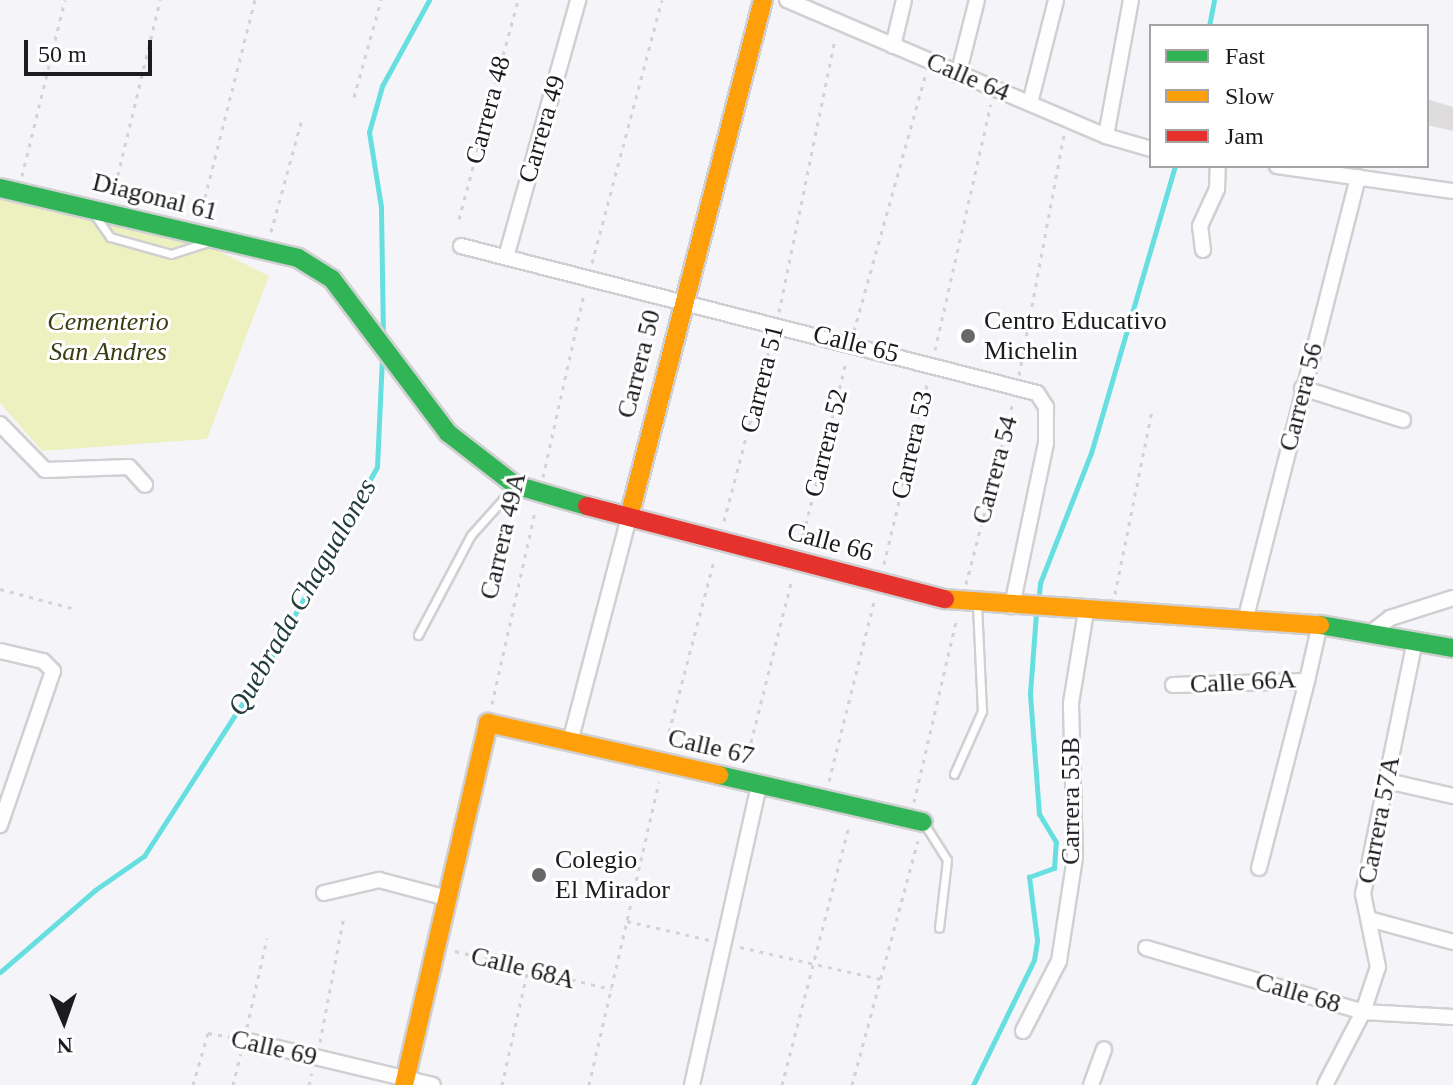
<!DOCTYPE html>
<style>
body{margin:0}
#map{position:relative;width:1453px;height:1085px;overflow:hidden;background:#f5f5f9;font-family:Georgia,serif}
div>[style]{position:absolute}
.green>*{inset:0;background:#edf1bf}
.stream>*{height:5px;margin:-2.5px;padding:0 2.5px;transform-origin:2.5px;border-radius:2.5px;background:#67dfe0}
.building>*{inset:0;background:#dedcdd}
.path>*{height:3px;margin-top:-1.5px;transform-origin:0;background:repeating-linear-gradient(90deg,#d3d3d4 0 4px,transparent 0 10px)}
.roads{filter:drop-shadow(2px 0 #d0d0d2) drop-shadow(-2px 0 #d0d0d2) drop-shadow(0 2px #d0d0d2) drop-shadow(0 -2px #d0d0d2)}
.lane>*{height:7px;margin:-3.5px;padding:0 3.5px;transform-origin:3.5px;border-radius:3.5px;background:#fefefe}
.street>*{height:14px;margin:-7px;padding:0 7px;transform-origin:7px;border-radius:7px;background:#fefefe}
.fast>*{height:18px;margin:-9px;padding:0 9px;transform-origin:9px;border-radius:9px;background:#30b455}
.slow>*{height:18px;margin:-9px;padding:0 9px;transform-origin:9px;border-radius:9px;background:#ff9f0a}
.jam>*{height:18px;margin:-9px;padding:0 9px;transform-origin:9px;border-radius:9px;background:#e5322d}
.dots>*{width:22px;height:22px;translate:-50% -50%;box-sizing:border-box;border:4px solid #fff;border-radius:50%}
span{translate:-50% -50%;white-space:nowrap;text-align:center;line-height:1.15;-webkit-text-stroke:6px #fff;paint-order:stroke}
.street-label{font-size:26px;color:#1c1c1f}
.poi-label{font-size:26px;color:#1c1c1f}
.left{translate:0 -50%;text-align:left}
.park-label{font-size:26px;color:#3b3e13;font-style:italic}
.water-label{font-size:28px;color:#233c3d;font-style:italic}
.legend{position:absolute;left:1149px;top:24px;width:280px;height:144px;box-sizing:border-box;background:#fff;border:2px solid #a4a4a5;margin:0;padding:10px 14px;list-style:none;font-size:24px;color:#1c1c1f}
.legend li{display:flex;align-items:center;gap:16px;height:40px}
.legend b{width:40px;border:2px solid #a4a4a5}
.north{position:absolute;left:24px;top:981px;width:80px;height:80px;-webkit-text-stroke:6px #fff;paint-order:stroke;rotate:178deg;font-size:22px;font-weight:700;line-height:32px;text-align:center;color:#1c1c1f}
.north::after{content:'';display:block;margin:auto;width:28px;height:36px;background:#1c1c1f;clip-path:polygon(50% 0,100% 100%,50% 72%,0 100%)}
.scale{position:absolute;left:24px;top:40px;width:128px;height:36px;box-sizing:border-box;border:4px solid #1c1c1f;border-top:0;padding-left:10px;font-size:24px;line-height:28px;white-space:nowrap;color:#1c1c1f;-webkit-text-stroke:6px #fff;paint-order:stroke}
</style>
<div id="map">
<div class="green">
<i style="clip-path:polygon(0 192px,91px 209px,110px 225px,215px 249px,269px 276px,207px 439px,42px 451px,0 403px)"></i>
</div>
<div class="stream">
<i style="left:1209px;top:26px;width:26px;rotate:-79deg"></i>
<i style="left:383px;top:337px;width:130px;rotate:-90.9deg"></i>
<i style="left:381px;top:207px;width:76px;rotate:-99.1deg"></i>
<i style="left:369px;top:132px;width:48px;rotate:-74.2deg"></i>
<i style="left:382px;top:86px;width:98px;rotate:-61.3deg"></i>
<i style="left:1038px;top:603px;width:20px;rotate:-84deg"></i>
<i style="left:1040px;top:583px;width:140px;rotate:-68.6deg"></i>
<i style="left:1091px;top:453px;width:299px;rotate:-73.7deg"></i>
<i style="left:0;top:972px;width:125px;rotate:-40.8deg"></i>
<i style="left:95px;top:890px;width:60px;rotate:-34.8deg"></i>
<i style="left:144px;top:856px;width:221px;rotate:-57.2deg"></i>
<i style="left:264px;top:670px;width:232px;rotate:-60.9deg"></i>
<i style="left:377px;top:467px;width:112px;rotate:-87.4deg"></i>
<i style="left:973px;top:1085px;width:139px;rotate:-64deg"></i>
<i style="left:1034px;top:960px;width:20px;rotate:-81deg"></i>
<i style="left:1037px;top:940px;width:64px;rotate:-97.2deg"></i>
<i style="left:1029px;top:877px;width:27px;rotate:-20deg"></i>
<i style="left:1054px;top:868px;width:26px;rotate:-86deg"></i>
<i style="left:1056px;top:842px;width:33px;rotate:-121deg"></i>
<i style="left:1039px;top:814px;width:121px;rotate:-94.3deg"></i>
<i style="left:1030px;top:693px;width:80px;rotate:-85.7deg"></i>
</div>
<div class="building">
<i style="clip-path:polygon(1427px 99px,1453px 107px,1453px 131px,1427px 125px)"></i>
</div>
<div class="path">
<i style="left:354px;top:97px;width:101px;rotate:-74.4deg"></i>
<i style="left:22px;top:176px;width:181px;rotate:-76.3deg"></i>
<i style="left:113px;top:195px;width:201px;rotate:-76.4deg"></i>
<i style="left:200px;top:217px;width:224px;rotate:-75.8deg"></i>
<i style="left:459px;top:219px;width:227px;rotate:-74.9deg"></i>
<i style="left:271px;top:232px;width:114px;rotate:-74.7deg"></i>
<i style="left:592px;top:263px;width:272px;rotate:-75.1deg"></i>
<i style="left:779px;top:312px;width:280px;rotate:-78.4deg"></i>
<i style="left:854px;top:331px;width:265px;rotate:-74.4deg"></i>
<i style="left:935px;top:350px;width:252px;rotate:-77.2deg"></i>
<i style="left:1019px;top:375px;width:244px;rotate:-79.4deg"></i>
<i style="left:543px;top:477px;width:189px;rotate:-77.4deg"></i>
<i style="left:724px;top:521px;width:188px;rotate:-75.2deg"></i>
<i style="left:801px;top:544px;width:187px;rotate:-76.1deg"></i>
<i style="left:884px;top:564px;width:188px;rotate:-76.5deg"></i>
<i style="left:966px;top:584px;width:188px;rotate:-75.5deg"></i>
<i style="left:0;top:589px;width:74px;rotate:14.8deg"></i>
<i style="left:1115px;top:594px;width:188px;rotate:-78.6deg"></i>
<i style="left:492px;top:704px;width:197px;rotate:-77.4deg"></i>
<i style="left:669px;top:732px;width:178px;rotate:-75.3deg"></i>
<i style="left:746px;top:762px;width:189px;rotate:-75.9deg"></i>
<i style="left:829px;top:781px;width:189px;rotate:-75.9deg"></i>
<i style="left:914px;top:802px;width:185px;rotate:-76.9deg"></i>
<i style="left:627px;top:921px;width:84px;rotate:13deg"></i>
<i style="left:740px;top:947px;width:145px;rotate:12.8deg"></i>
<i style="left:455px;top:951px;width:161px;rotate:13.7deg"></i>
<i style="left:247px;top:1027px;width:91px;rotate:-77.3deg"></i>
<i style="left:320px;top:1042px;width:128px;rotate:-79.2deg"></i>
<i style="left:193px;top:1085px;width:54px;rotate:-73.9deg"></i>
<i style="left:208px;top:1033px;width:22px;rotate:10deg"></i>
<i style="left:233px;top:1085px;width:32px;rotate:-76deg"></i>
<i style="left:309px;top:1085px;width:12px;rotate:-76deg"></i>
<i style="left:502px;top:1085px;width:119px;rotate:-77.4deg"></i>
<i style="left:589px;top:1085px;width:311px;rotate:-77deg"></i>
<i style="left:782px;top:1085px;width:268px;rotate:-75.5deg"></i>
<i style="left:852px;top:1085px;width:253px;rotate:-74.9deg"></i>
</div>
<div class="roads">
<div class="lane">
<i style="left:94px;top:214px;width:28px;rotate:55deg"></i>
<i style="left:110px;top:237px;width:63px;rotate:15.6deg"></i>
<i style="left:171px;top:254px;width:36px;rotate:-18deg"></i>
<i style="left:418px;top:635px;width:113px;rotate:-62.1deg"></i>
<i style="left:471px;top:535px;width:64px;rotate:-48.1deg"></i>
<i style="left:954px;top:774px;width:69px;rotate:-66deg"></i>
<i style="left:982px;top:711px;width:106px;rotate:-92.7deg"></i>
<i style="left:925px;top:825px;width:41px;rotate:57.8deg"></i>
<i style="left:947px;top:860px;width:68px;rotate:96.7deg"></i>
</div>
<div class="street">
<i style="left:787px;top:0;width:347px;rotate:23.1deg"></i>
<i style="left:1106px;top:136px;width:47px;rotate:16.1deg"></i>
<i style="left:893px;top:46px;width:47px;rotate:-76.6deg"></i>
<i style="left:958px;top:75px;width:77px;rotate:-75.8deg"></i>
<i style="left:1030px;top:103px;width:106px;rotate:-75.8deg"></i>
<i style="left:1106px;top:136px;width:138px;rotate:-79.6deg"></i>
<i style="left:1277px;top:166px;width:178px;rotate:8.1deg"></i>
<i style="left:461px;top:246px;width:594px;rotate:14.32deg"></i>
<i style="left:1037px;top:393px;width:17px;rotate:57deg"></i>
<i style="left:1046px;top:407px;width:36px;rotate:90deg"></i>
<i style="left:1046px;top:443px;width:167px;rotate:101.8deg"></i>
<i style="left:1203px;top:250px;width:24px;rotate:-97deg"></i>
<i style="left:1200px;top:226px;width:41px;rotate:-65.3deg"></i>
<i style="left:1217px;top:189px;width:23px;rotate:-88deg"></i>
<i style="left:506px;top:257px;width:267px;rotate:-74.3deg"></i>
<i style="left:1302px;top:388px;width:106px;rotate:17.6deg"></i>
<i style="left:0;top:424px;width:64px;rotate:45.6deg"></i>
<i style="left:45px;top:470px;width:84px;rotate:-2deg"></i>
<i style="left:129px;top:467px;width:24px;rotate:48deg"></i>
<i style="left:1246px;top:617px;width:454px;rotate:-75.7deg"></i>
<i style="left:1373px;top:631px;width:21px;rotate:-37deg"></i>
<i style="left:1390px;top:618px;width:66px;rotate:-17.6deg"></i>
<i style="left:0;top:651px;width:44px;rotate:13.1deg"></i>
<i style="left:43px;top:661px;width:14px;rotate:45deg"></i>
<i style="left:53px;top:671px;width:163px;rotate:109deg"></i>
<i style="left:1173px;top:685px;width:134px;rotate:-1.7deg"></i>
<i style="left:1307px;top:681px;width:58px;rotate:-77.2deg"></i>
<i style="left:570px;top:742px;width:233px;rotate:-75.3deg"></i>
<i style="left:1387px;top:781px;width:68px;rotate:12.8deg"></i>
<i style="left:1259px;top:868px;width:193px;rotate:-75.6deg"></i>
<i style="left:324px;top:893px;width:57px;rotate:-13.3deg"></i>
<i style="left:379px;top:880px;width:70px;rotate:14.8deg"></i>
<i style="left:1369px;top:919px;width:87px;rotate:15.3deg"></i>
<i style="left:1146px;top:948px;width:226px;rotate:16.4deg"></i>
<i style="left:1363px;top:1012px;width:90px;rotate:3.2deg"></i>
<i style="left:1023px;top:1031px;width:79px;rotate:-62.8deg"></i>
<i style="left:1059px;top:961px;width:104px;rotate:-81.2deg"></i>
<i style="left:1075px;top:858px;width:155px;rotate:-91.5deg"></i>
<i style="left:1071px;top:703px;width:93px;rotate:-80.7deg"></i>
<i style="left:244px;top:1040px;width:194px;rotate:13.4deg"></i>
<i style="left:692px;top:1085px;width:307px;rotate:-77.4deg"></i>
<i style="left:1091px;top:1085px;width:38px;rotate:-70deg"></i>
<i style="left:1325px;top:1085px;width:82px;rotate:-62.5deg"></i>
<i style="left:1363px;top:1012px;width:47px;rotate:-71.6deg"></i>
<i style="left:1378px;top:967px;width:75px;rotate:-101.6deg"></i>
<i style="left:1363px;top:894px;width:259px;rotate:-78.4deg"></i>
</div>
<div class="fast">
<i style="left:0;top:188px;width:306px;rotate:13.2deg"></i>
<i style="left:298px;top:258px;width:40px;rotate:32deg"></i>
<i style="left:332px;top:279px;width:193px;rotate:53deg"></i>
<i style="left:448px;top:433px;width:85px;rotate:37.8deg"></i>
<i style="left:515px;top:485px;width:75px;rotate:16.3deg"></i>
<i style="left:1320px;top:625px;width:135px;rotate:9.8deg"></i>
<i style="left:719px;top:775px;width:209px;rotate:13deg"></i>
</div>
<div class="slow">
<i style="left:629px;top:517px;width:534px;rotate:-75.47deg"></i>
<i style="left:945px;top:599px;width:376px;rotate:4deg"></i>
<i style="left:404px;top:1085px;width:372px;rotate:-76.9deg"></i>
<i style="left:488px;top:723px;width:237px;rotate:12.7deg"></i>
</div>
<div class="jam">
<i style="left:587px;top:506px;width:370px;rotate:14.6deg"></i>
</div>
</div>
<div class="dots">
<i style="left:968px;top:336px;background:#68686b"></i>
<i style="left:539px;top:875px;background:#68686b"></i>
</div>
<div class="street-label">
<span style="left:968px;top:77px;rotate:23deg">Calle 64</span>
<span style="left:488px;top:110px;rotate:-75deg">Carrera 48</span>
<span style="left:542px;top:129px;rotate:-74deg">Carrera 49</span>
<span style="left:155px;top:197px;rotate:14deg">Diagonal 61</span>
<span style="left:856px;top:344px;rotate:14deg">Calle 65</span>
<span style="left:639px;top:364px;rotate:-76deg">Carrera 50</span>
<span style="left:762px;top:379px;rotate:-76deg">Carrera 51</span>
<span style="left:1301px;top:397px;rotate:-76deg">Carrera 56</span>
<span style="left:826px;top:443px;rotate:-76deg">Carrera 52</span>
<span style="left:912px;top:445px;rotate:-77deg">Carrera 53</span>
<span style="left:995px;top:470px;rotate:-75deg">Carrera 54</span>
<span style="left:503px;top:536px;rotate:-77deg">Carrera 49A</span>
<span style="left:830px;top:542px;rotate:15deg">Calle 66</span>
<span style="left:1243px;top:682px;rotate:-3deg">Calle 66A</span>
<span style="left:711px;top:747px;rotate:13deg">Calle 67</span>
<span style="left:1071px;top:801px;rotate:-90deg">Carrera 55B</span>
<span style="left:1379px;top:820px;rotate:-79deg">Carrera 57A</span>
<span style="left:523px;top:968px;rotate:14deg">Calle 68A</span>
<span style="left:1298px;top:993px;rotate:16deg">Calle 68</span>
<span style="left:274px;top:1048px;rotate:13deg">Calle 69</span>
</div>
<div class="poi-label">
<span class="left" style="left:984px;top:336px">Centro Educativo<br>Michelin</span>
<span class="left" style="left:555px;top:875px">Colegio<br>El Mirador</span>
</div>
<div class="park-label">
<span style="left:108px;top:337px">Cementerio<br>San Andres</span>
</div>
<div class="water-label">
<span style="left:302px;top:597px;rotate:-60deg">Quebrada Chagualones</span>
</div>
<ul class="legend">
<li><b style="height:10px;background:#30b455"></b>Fast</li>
<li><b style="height:10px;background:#ff9f0a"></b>Slow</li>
<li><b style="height:10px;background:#e5322d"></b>Jam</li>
</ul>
<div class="north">N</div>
<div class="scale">50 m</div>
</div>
